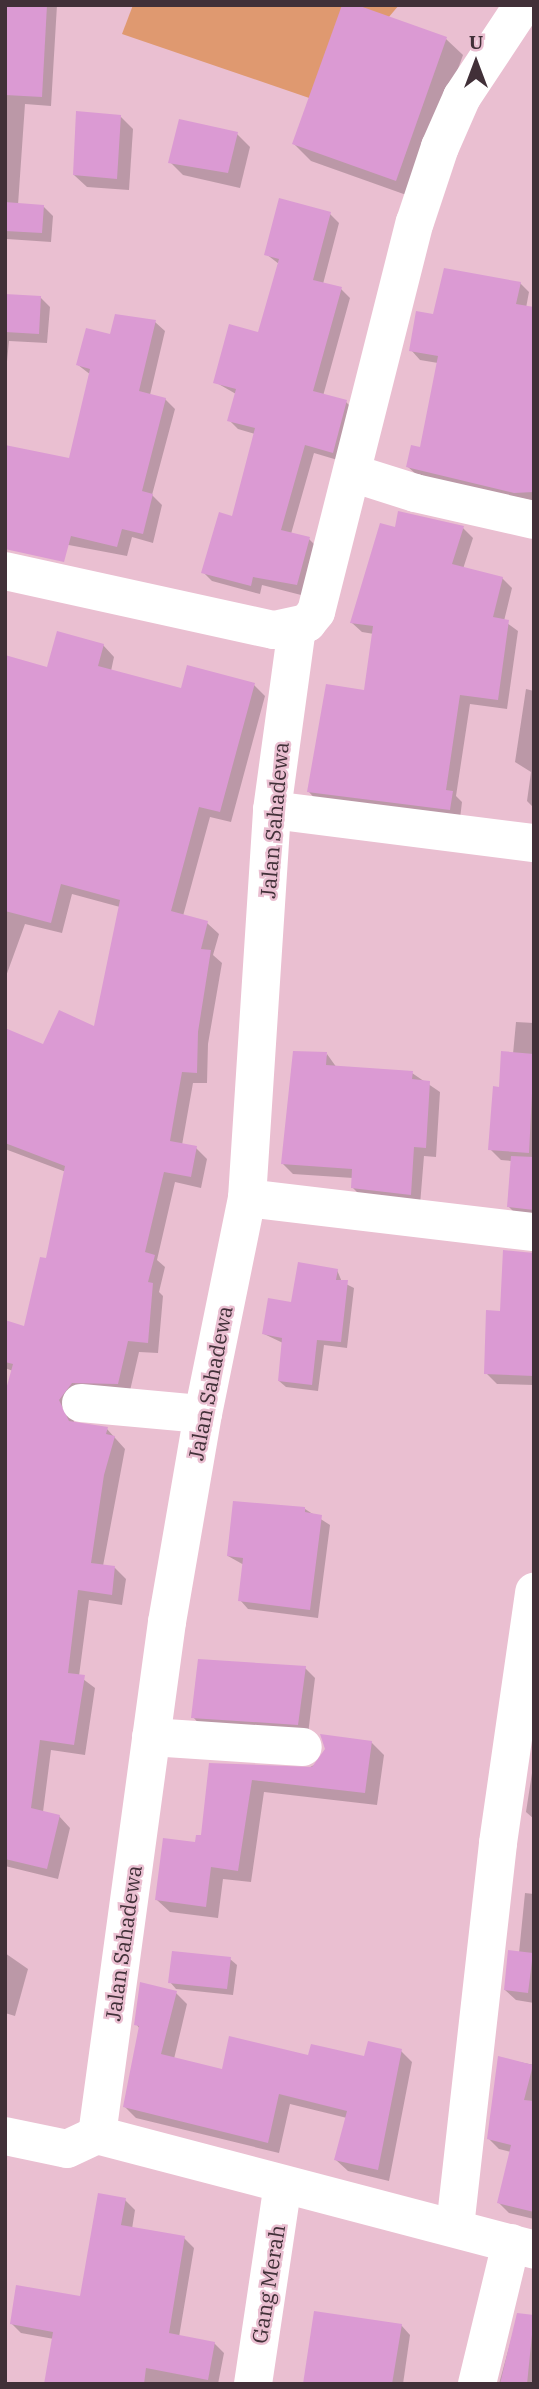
<!DOCTYPE html>
<style>
body{margin:0}
#map{position:relative;width:539px;height:2389px;overflow:hidden;background:#eabfd1;font-family:"IBM Plex Serif",serif}
div>[style]{position:absolute}
.green>*{inset:0;background:#df9970}
.shadow>*{inset:0;background:#0003}
.building>*{inset:0;background:#db9ad3}
.minor>*{height:38px;margin:-19px;padding:0 19px;transform-origin:19px;border-radius:19px;background:#fff}
.secondary>*{height:38px;margin:-19px;padding:0 19px;transform-origin:19px;border-radius:19px;background:#fff}
span{translate:-50% -50%;white-space:nowrap;text-align:center;line-height:1.15;-webkit-text-stroke:5px #eabfd1;paint-order:stroke}
.street-label{font-size:21px;color:#413038}
.frame{position:absolute;inset:0;border:7px solid #413038;pointer-events:none}
.north{position:absolute;left:441px;top:28px;width:70px;height:70px;-webkit-text-stroke:5px #eabfd1;paint-order:stroke;rotate:0deg;font-size:19px;font-weight:700;line-height:28px;text-align:center;color:#413038}
.north::after{content:'';display:block;margin:auto;width:24px;height:32px;background:#413038;clip-path:polygon(50% 0,100% 100%,50% 72%,0 100%)}
</style>
<div id="map">
<div class="green">
<i style="clip-path:polygon(133px 5px,399px 5px,318px 101px,122px 34px)"></i>
</div>
<div class="shadow">
<i style="clip-path:polygon(5px 5px,57px 5px,51px 106px,25px 104px,18px 205px,43px 206px,53px 216px,51px 242px,7px 239px,5px 270px)"></i>
<i style="clip-path:polygon(446px 39px,463px 55px,412px 197px,311px 161px,294px 144px)"></i>
<i style="clip-path:polygon(120px 116px,133px 129px,129px 190px,87px 187px,74px 175px)"></i>
<i style="clip-path:polygon(237px 134px,250px 147px,240px 188px,183px 175px,170px 162px)"></i>
<i style="clip-path:polygon(330px 214px,339px 223px,323px 284px,341px 289px,350px 298px,323px 396px,346px 402px,355px 411px,341px 461px,314px 453px,291px 534px,309px 539px,318px 548px,305px 596px,262px 585px,260px 594px,212px 581px,203px 572px,233px 518px,255px 434px,238px 429px,229px 420px,236px 394px,215px 382px,260px 334px,279px 264px,266px 254px)"></i>
<i style="clip-path:polygon(520px 283px,529px 292px,526px 308px,534px 309px,534px 501px,418px 476px,408px 467px,422px 449px,438px 363px,420px 360px,411px 350px,434px 316px)"></i>
<i style="clip-path:polygon(5px 295px,40px 297px,50px 307px,47px 343px,9px 341px,6px 372px)"></i>
<i style="clip-path:polygon(155px 322px,165px 331px,150px 395px,165px 399px,175px 409px,152px 495px,162px 505px,153px 543px,132px 537px,127px 556px,5px 533px,71px 460px,91px 375px,78px 365px,111px 336px)"></i>
<i style="clip-path:polygon(463px 528px,473px 538px,463px 569px,502px 578px,512px 588px,504px 621px,518px 631px,507px 709px,470px 704px,456px 796px,462px 802px,460px 819px,318px 802px,309px 792px,366px 692px,374px 634px,362px 632px,352px 623px,396px 529px)"></i>
<i style="clip-path:polygon(103px 645px,114px 657px,111px 671px,183px 690px,254px 685px,265px 696px,231px 822px,210px 817px,183px 916px,207px 923px,219px 934px,213px 955px,222px 963px,208px 1044px,207px 1083px,193px 1083px,182px 1145px,196px 1148px,207px 1159px,201px 1188px,175px 1182px,157px 1260px,165px 1267px,159px 1292px,163px 1296px,158px 1353px,139px 1352px,129px 1395px,70px 1412px,75px 1424px,107px 1429px,125px 1449px,103px 1566px,115px 1568px,126px 1579px,122px 1605px,89px 1600px,79px 1676px,95px 1688px,85px 1755px,51px 1750px,43px 1812px,59px 1816px,70px 1828px,58px 1879px,5px 1866px,5px 1400px,13px 1371px,5px 1368px,5px 1324px,26px 1328px,47px 1260px,66px 1172px,5px 1149px,5px 1030px,44px 1046px,95px 1029px,120px 907px,72px 894px,62px 933px,25px 924px,5px 979px,5px 657px,49px 669px)"></i>
<i style="clip-path:polygon(526px 689px,534px 691px,534px 808px,527px 801px,531px 772px,515px 762px)"></i>
<i style="clip-path:polygon(516px 1022px,534px 1023px,534px 1220px,519px 1217px,508px 1206px,512px 1161px,501px 1160px,490px 1149px,500px 1088px,513px 1054px)"></i>
<i style="clip-path:polygon(327px 1054px,337px 1068px,412px 1073px,440px 1092px,436px 1157px,424px 1156px,420px 1205px,363px 1198px,353px 1188px,353px 1178px,293px 1174px,283px 1164px)"></i>
<i style="clip-path:polygon(534px 1254px,534px 1385px,497px 1384px,486px 1373px,502px 1313px)"></i>
<i style="clip-path:polygon(337px 1270px,342px 1282px,354px 1288px,347px 1348px,324px 1345px,318px 1391px,286px 1387px,279px 1381px,283px 1343px,264px 1334px,292px 1304px)"></i>
<i style="clip-path:polygon(305px 1509px,330px 1525px,318px 1618px,248px 1609px,240px 1600px,244px 1565px,228px 1556px)"></i>
<i style="clip-path:polygon(305px 1668px,315px 1678px,308px 1734px,202px 1727px,193px 1717px)"></i>
<i style="clip-path:polygon(371px 1742px,384px 1755px,377px 1805px,264px 1792px,251px 1882px,223px 1879px,218px 1918px,170px 1912px,157px 1900px,202px 1837px,211px 1765px,303px 1771px,323px 1760px,327px 1748px)"></i>
<i style="clip-path:polygon(534px 1760px,534px 1819px,526px 1812px)"></i>
<i style="clip-path:polygon(525px 1893px,534px 1894px,534px 2003px,516px 2000px,505px 1990px,519px 1953px)"></i>
<i style="clip-path:polygon(5px 1953px,28px 1969px,15px 2016px,5px 2013px)"></i>
<i style="clip-path:polygon(230px 1959px,237px 1965px,233px 1995px,176px 1989px,170px 1982px)"></i>
<i style="clip-path:polygon(176px 1993px,187px 2004px,174px 2059px,223px 2071px,310px 2057px,365px 2059px,401px 2051px,412px 2062px,389px 2181px,348px 2171px,336px 2160px,347px 2118px,290px 2104px,279px 2153px,136px 2118px,125px 2107px,140px 2029px,136px 2024px)"></i>
<i style="clip-path:polygon(500px 2058px,534px 2065px,534px 2219px,509px 2213px,499px 2203px,511px 2152px,499px 2149px,489px 2139px)"></i>
<i style="clip-path:polygon(125px 2200px,135px 2210px,132px 2229px,184px 2238px,194px 2248px,179px 2337px,214px 2343px,224px 2353px,218px 2384px,46px 2384px,54px 2339px,21px 2333px,11px 2323px,82px 2298px)"></i>
<i style="clip-path:polygon(518px 2315px,534px 2317px,534px 2384px,499px 2384px)"></i>
<i style="clip-path:polygon(401px 2325px,410px 2335px,403px 2384px,306px 2384px)"></i>
</div>
<div class="building">
<i style="clip-path:polygon(5px 5px,47px 5px,42px 97px,5px 95px)"></i>
<i style="clip-path:polygon(342px 5px,357px 5px,447px 37px,396px 181px,292px 144px)"></i>
<i style="clip-path:polygon(76px 111px,121px 115px,117px 179px,73px 175px)"></i>
<i style="clip-path:polygon(179px 119px,238px 132px,228px 173px,168px 163px)"></i>
<i style="clip-path:polygon(279px 198px,331px 212px,313px 280px,342px 287px,313px 391px,347px 400px,333px 453px,305px 445px,281px 530px,310px 537px,297px 585px,253px 577px,251px 586px,201px 573px,219px 512px,232px 516px,255px 428px,227px 421px,236px 389px,213px 383px,229px 324px,258px 332px,279px 259px,264px 255px)"></i>
<i style="clip-path:polygon(5px 202px,44px 205px,42px 233px,5px 231px)"></i>
<i style="clip-path:polygon(444px 268px,521px 282px,516px 304px,534px 307px,534px 492px,514px 493px,406px 467px,411px 445px,420px 447px,438px 356px,409px 351px,416px 311px,433px 314px)"></i>
<i style="clip-path:polygon(5px 294px,41px 296px,39px 334px,5px 332px)"></i>
<i style="clip-path:polygon(115px 314px,156px 320px,139px 391px,166px 398px,142px 491px,153px 494px,143px 534px,122px 529px,117px 547px,71px 536px,64px 562px,5px 549px,5px 445px,69px 458px,90px 369px,76px 365px,86px 328px,110px 334px)"></i>
<i style="clip-path:polygon(398px 511px,464px 526px,452px 564px,503px 577px,493px 617px,509px 620px,498px 700px,460px 695px,446px 790px,453px 791px,450px 810px,307px 792px,326px 684px,364px 690px,373px 626px,350px 623px,380px 523px,395px 527px)"></i>
<i style="clip-path:polygon(57px 631px,104px 644px,98px 666px,181px 688px,187px 665px,255px 683px,220px 812px,199px 807px,171px 911px,208px 921px,201px 949px,211px 950px,198px 1032px,197px 1073px,182px 1072px,170px 1141px,197px 1146px,191px 1177px,164px 1172px,145px 1252px,155px 1255px,148px 1282px,153px 1283px,148px 1343px,128px 1341px,118px 1384px,72px 1383px,59px 1400px,69px 1421px,108px 1427px,106px 1434px,115px 1436px,104px 1475px,91px 1563px,115px 1566px,112px 1595px,78px 1590px,68px 1673px,85px 1675px,74px 1745px,40px 1740px,31px 1808px,60px 1815px,47px 1869px,5px 1859px,5px 1393px,13px 1364px,5px 1362px,5px 1320px,24px 1326px,40px 1257px,46px 1258px,65px 1166px,5px 1143px,5px 1028px,43px 1044px,59px 1010px,94px 1026px,120px 900px,61px 884px,51px 923px,5px 911px,5px 655px,47px 667px)"></i>
<i style="clip-path:polygon(293px 1051px,327px 1052px,326px 1065px,413px 1071px,412px 1079px,430px 1081px,426px 1148px,414px 1147px,411px 1195px,351px 1188px,352px 1169px,281px 1164px)"></i>
<i style="clip-path:polygon(501px 1051px,534px 1054px,529px 1153px,488px 1150px,493px 1086px,499px 1087px)"></i>
<i style="clip-path:polygon(511px 1156px,534px 1157px,534px 1210px,507px 1207px)"></i>
<i style="clip-path:polygon(503px 1250px,534px 1253px,534px 1376px,484px 1374px,486px 1310px,500px 1311px)"></i>
<i style="clip-path:polygon(298px 1262px,338px 1269px,336px 1280px,348px 1280px,341px 1342px,317px 1340px,312px 1385px,278px 1381px,282px 1338px,262px 1334px,268px 1298px,291px 1302px)"></i>
<i style="clip-path:polygon(233px 1501px,305px 1507px,305px 1512px,322px 1515px,310px 1610px,238px 1601px,243px 1558px,227px 1556px)"></i>
<i style="clip-path:polygon(198px 1659px,306px 1666px,298px 1725px,191px 1718px)"></i>
<i style="clip-path:polygon(320px 1734px,372px 1741px,365px 1793px,252px 1780px,238px 1871px,211px 1867px,206px 1907px,155px 1900px,163px 1838px,195px 1842px,196px 1835px,201px 1835px,209px 1763px,312px 1767px,325px 1749px)"></i>
<i style="clip-path:polygon(508px 1950px,533px 1953px,528px 1993px,504px 1990px)"></i>
<i style="clip-path:polygon(172px 1951px,231px 1957px,227px 1989px,168px 1983px)"></i>
<i style="clip-path:polygon(140px 1982px,177px 1991px,161px 2054px,222px 2069px,229px 2036px,308px 2055px,311px 2044px,364px 2056px,368px 2041px,402px 2049px,378px 2170px,334px 2160px,347px 2111px,279px 2094px,268px 2143px,123px 2107px,139px 2026px,134px 2025px)"></i>
<i style="clip-path:polygon(498px 2056px,533px 2065px,524px 2100px,534px 2101px,534px 2212px,497px 2203px,511px 2145px,487px 2139px)"></i>
<i style="clip-path:polygon(98px 2193px,126px 2198px,121px 2225px,185px 2236px,169px 2333px,215px 2342px,208px 2380px,146px 2368px,144px 2384px,44px 2384px,53px 2332px,10px 2324px,16px 2285px,80px 2296px)"></i>
<i style="clip-path:polygon(314px 2311px,402px 2324px,392px 2384px,303px 2384px)"></i>
<i style="clip-path:polygon(517px 2313px,534px 2315px,527px 2384px,500px 2384px)"></i>
</div>
<div class="minor">
<i style="left:352px;top:473px;width:66px;rotate:17.6deg"></i>
<i style="left:415px;top:493px;width:122px;rotate:12.8deg"></i>
<i style="left:272px;top:810px;width:264px;rotate:7.2deg"></i>
<i style="left:247px;top:1198px;width:289px;rotate:6.8deg"></i>
<i style="left:81px;top:1403px;width:122px;rotate:5.2deg"></i>
<i style="left:151px;top:1737px;width:152px;rotate:3.8deg"></i>
<i style="left:97px;top:2135px;width:518px;rotate:-82.23deg"></i>
<i style="left:167px;top:1622px;width:211px;rotate:-80.2deg"></i>
<i style="left:203px;top:1414px;width:220px;rotate:-78.5deg"></i>
<i style="left:247px;top:1198px;width:389px;rotate:-86.3deg"></i>
<i style="left:272px;top:810px;width:184px;rotate:-82.2deg"></i>
<i style="left:97px;top:2135px;width:452px;rotate:14.7deg"></i>
<i style="left:5px;top:2136px;width:63px;rotate:11.8deg"></i>
<i style="left:67px;top:2149px;width:33px;rotate:-25deg"></i>
<i style="left:455px;top:2227px;width:386px;rotate:-83.6deg"></i>
<i style="left:498px;top:1843px;width:254px;rotate:-81.8deg"></i>
<i style="left:253px;top:2384px;width:202px;rotate:-81.5deg"></i>
<i style="left:477px;top:2384px;width:145px;rotate:-76.4deg"></i>
</div>
<div class="secondary">
<i style="left:5px;top:571px;width:275px;rotate:12.4deg"></i>
<i style="left:274px;top:630px;width:34px;rotate:-12deg"></i>
<i style="left:307px;top:623px;width:14px;rotate:-51deg"></i>
<i style="left:316px;top:612px;width:402px;rotate:-75.8deg"></i>
<i style="left:415px;top:222px;width:79px;rotate:-71.6deg"></i>
<i style="left:440px;top:147px;width:55px;rotate:-66.3deg"></i>
<i style="left:462px;top:97px;width:110px;rotate:-56.5deg"></i>
</div>
<div class="street-label">
<span style="left:274px;top:820px;rotate:-85deg">Jalan Sahadewa</span>
<span style="left:210px;top:1383px;rotate:-79deg">Jalan Sahadewa</span>
<span style="left:123px;top:1943px;rotate:-82deg">Jalan Sahadewa</span>
<span style="left:268px;top:2284px;rotate:-81deg">Gang Merah</span>
</div>
<div class="frame"></div>
<div class="north">U</div>
</div>
